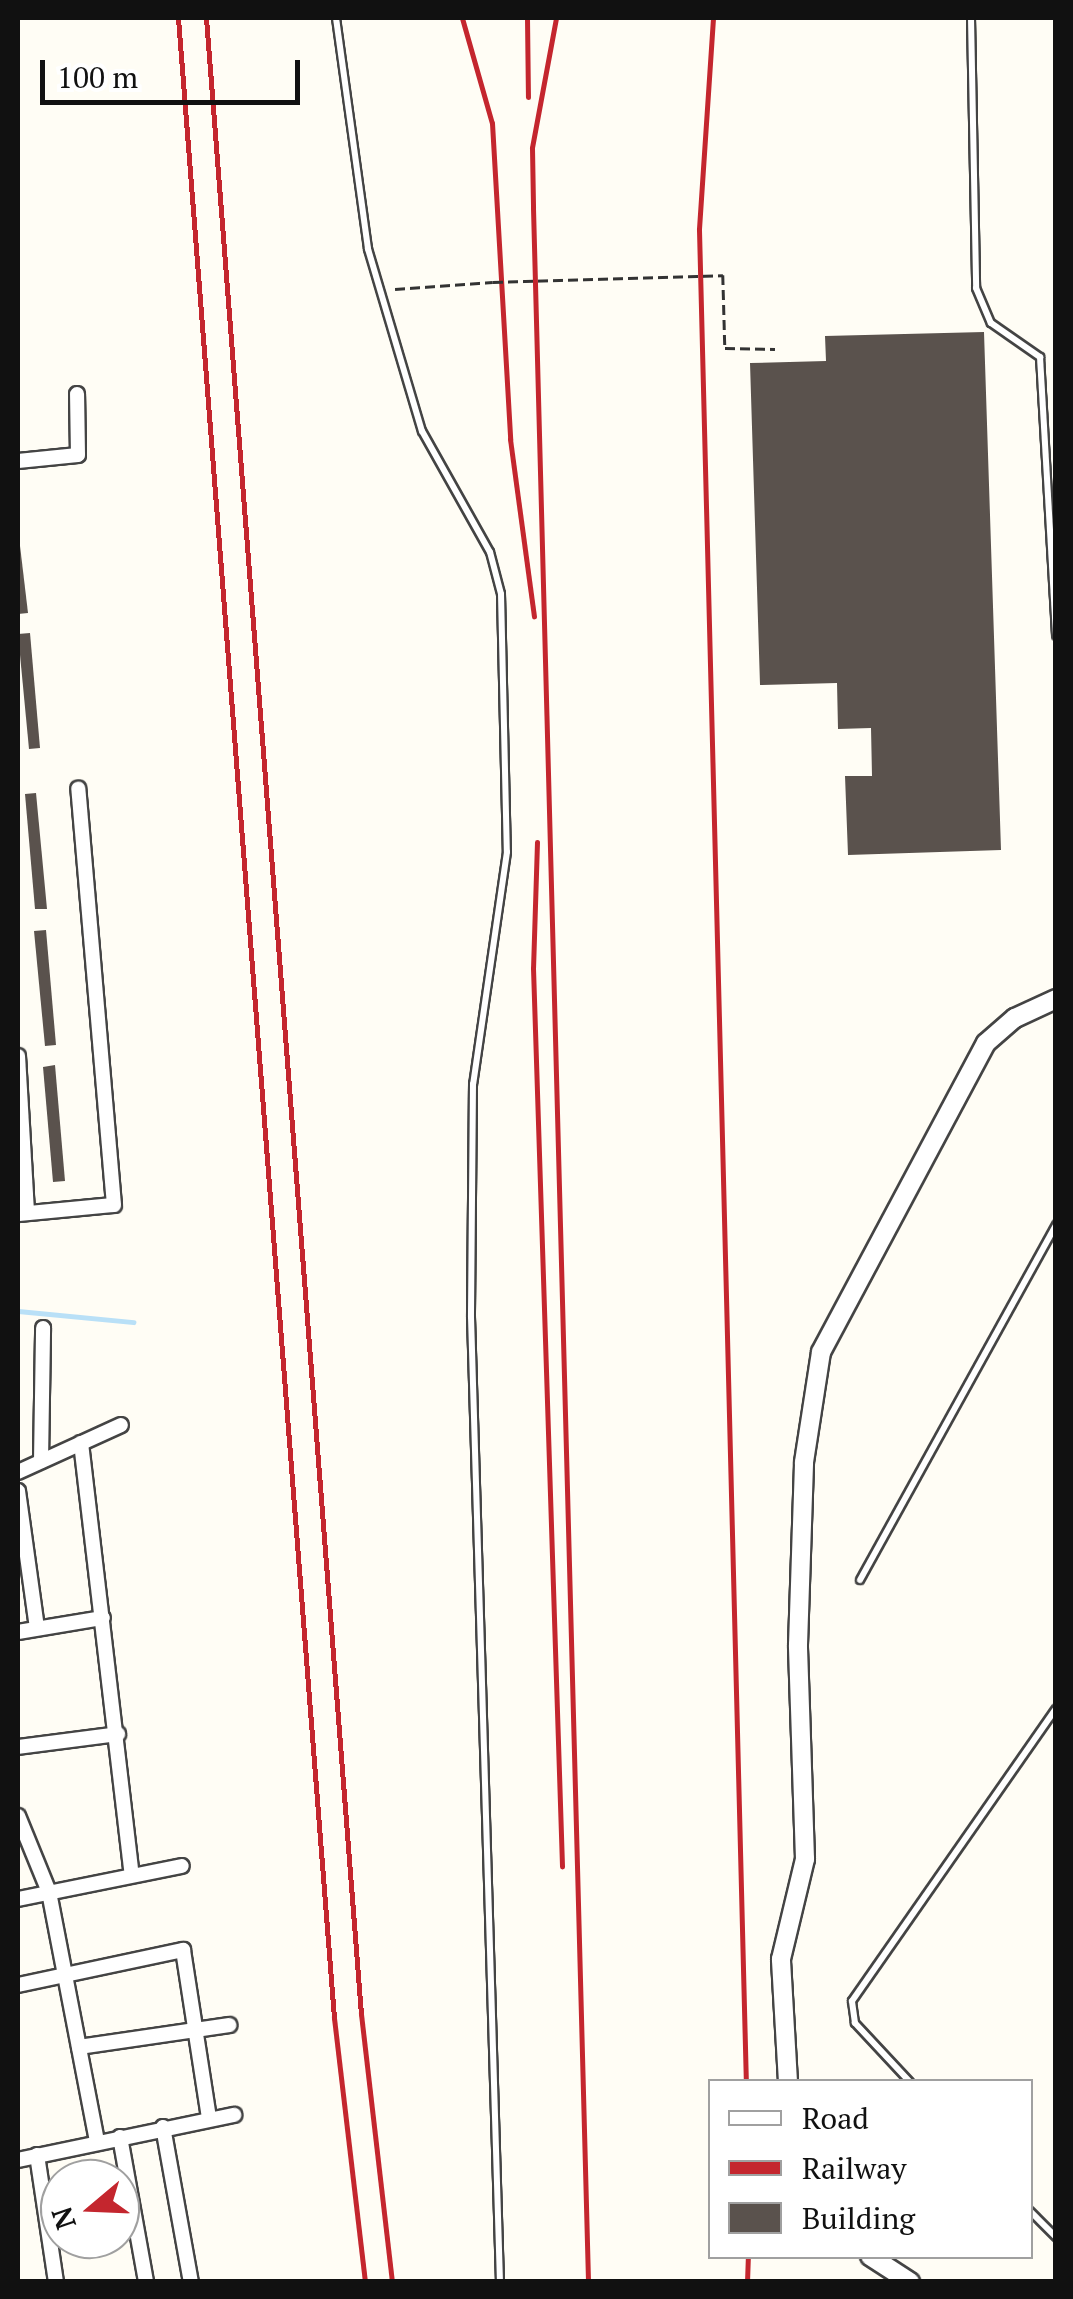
<!DOCTYPE html>
<style>
body{margin:0}
#map{position:relative;width:1073px;height:2299px;overflow:hidden;background:#fffdf5;font-family:"PT Serif",serif}
div>[style]{position:absolute}
.stream>*{height:5px;margin:-2.5px;padding:0 2.5px;transform-origin:2.5px;border-radius:2.5px;background:#b9e0f7}
.building>*{inset:0;background:#5a524d}
.path>*{height:2.5px;margin-top:-1.25px;transform-origin:0;background:repeating-linear-gradient(90deg,#333 0 10px,transparent 0 15px)}
.roads{filter:drop-shadow(2px 0 #444) drop-shadow(-2px 0 #444) drop-shadow(0 2px #444) drop-shadow(0 -2px #444)}
.service>*{height:6px;margin:-3px;padding:0 3px;transform-origin:3px;border-radius:3px;background:#fff}
.minor>*{height:14px;margin:-7px;padding:0 7px;transform-origin:7px;border-radius:7px;background:#fff}
.tertiary>*{height:18px;margin:-9px;padding:0 9px;transform-origin:9px;border-radius:9px;background:#fff}
.rail>*{height:5px;margin:-2.5px;padding:0 2.5px;transform-origin:2.5px;border-radius:2.5px;background:#c4262e}
.path-bridge>*{height:2.5px;margin-top:-1.25px;transform-origin:0;background:repeating-linear-gradient(90deg,#333 0 10px,transparent 0 15px)}
span{translate:-50% -50%;white-space:nowrap;text-align:center;line-height:1.15;-webkit-text-stroke:10px #fff;paint-order:stroke}
.frame{position:absolute;inset:0;border:20px solid #111;pointer-events:none}
.legend{position:absolute;left:708px;top:2079px;width:325px;height:180px;box-sizing:border-box;background:#fff;border:2px solid #a0a0a0;margin:0;padding:12px 18px;list-style:none;font-size:30px;color:#111}
.legend li{display:flex;align-items:center;gap:20px;height:50px}
.legend b{width:50px;border:2px solid #a0a0a0}
.north{position:absolute;left:40px;top:2159px;width:100px;height:100px;box-sizing:border-box;background:#fff;border:2px solid #a0a0a0;border-radius:50%;rotate:251deg;font-size:28px;font-weight:700;line-height:40px;text-align:center;color:#111}
.north::after{content:'';display:block;margin:auto;width:35px;height:45px;background:#c4262e;clip-path:polygon(50% 0,100% 100%,50% 72%,0 100%)}
.scale{position:absolute;left:40px;top:60px;width:260px;height:45px;box-sizing:border-box;border:5px solid #111;border-top:0;padding-left:12px;font-size:30px;line-height:35px;white-space:nowrap;color:#111;-webkit-text-stroke:8px #fff;paint-order:stroke}
</style>
<div id="map">
<div class="stream">
<i style="left:18px;top:1311px;width:116px;rotate:5.5deg"></i>
</div>
<div class="building">
<i style="clip-path:polygon(984px 332px,1001px 850px,848px 855px,845px 776px,872px 776px,871px 728px,838px 729px,837px 683px,760px 685px,750px 363px,826px 361px,825px 336px)"></i>
<i style="clip-path:polygon(18px 529px,28px 613px,18px 614px)"></i>
<i style="clip-path:polygon(30px 633px,40px 748px,29px 749px,18px 634px)"></i>
<i style="clip-path:polygon(36px 793px,47px 909px,35px 909px,25px 794px)"></i>
<i style="clip-path:polygon(46px 930px,56px 1045px,45px 1046px,34px 931px)"></i>
<i style="clip-path:polygon(55px 1065px,65px 1181px,53px 1182px,43px 1067px)"></i>
</div>
<div class="path">
<i style="left:723px;top:275px;width:73px;rotate:88.4deg"></i>
<i style="left:725px;top:348px;width:50px;rotate:1.1deg"></i>
<i style="left:395px;top:289px;width:98px;rotate:-4.1deg"></i>
</div>
<div class="roads">
<div class="service">
<i style="left:336px;top:18px;width:233px;rotate:82.1deg"></i>
<i style="left:368px;top:249px;width:190px;rotate:73.5deg"></i>
<i style="left:422px;top:431px;width:139px;rotate:60.7deg"></i>
<i style="left:490px;top:552px;width:43px;rotate:75.3deg"></i>
<i style="left:501px;top:594px;width:258px;rotate:88.7deg"></i>
<i style="left:507px;top:852px;width:234px;rotate:98.3deg"></i>
<i style="left:473px;top:1084px;width:233px;rotate:90.5deg"></i>
<i style="left:471px;top:1317px;width:965px;rotate:88.28deg"></i>
<i style="left:971px;top:18px;width:270px;rotate:88.9deg"></i>
<i style="left:976px;top:288px;width:38px;rotate:67deg"></i>
<i style="left:991px;top:323px;width:60px;rotate:34.8deg"></i>
<i style="left:1040px;top:357px;width:279px;rotate:86.7deg"></i>
<i style="left:860px;top:1580px;width:406px;rotate:-61.1deg"></i>
<i style="left:910px;top:2082px;width:81px;rotate:-133deg"></i>
<i style="left:855px;top:2023px;width:22px;rotate:-98deg"></i>
<i style="left:852px;top:2001px;width:356px;rotate:-55.1deg"></i>
<i style="left:1030px;top:2211px;width:37px;rotate:45deg"></i>
</div>
<div class="minor">
<i style="left:18px;top:461px;width:60px;rotate:-5.7deg"></i>
<i style="left:78px;top:455px;width:61px;rotate:-90.9deg"></i>
<i style="left:18px;top:1056px;width:157px;rotate:86.7deg"></i>
<i style="left:18px;top:1214px;width:96px;rotate:-5.4deg"></i>
<i style="left:114px;top:1205px;width:418px;rotate:-94.9deg"></i>
<i style="left:81px;top:1443px;width:435px;rotate:83.3deg"></i>
<i style="left:41px;top:1461px;width:133px;rotate:-89.1deg"></i>
<i style="left:18px;top:1472px;width:113px;rotate:-24.5deg"></i>
<i style="left:18px;top:1491px;width:138px;rotate:82.1deg"></i>
<i style="left:18px;top:1632px;width:86px;rotate:-9.4deg"></i>
<i style="left:18px;top:1747px;width:101px;rotate:-7.4deg"></i>
<i style="left:18px;top:1816px;width:82px;rotate:67.8deg"></i>
<i style="left:49px;top:1892px;width:255px;rotate:79.1deg"></i>
<i style="left:18px;top:1899px;width:167px;rotate:-11.4deg"></i>
<i style="left:18px;top:1985px;width:169px;rotate:-12deg"></i>
<i style="left:183px;top:1950px;width:170px;rotate:81.2deg"></i>
<i style="left:79px;top:2047px;width:152px;rotate:-8.3deg"></i>
<i style="left:163px;top:2127px;width:158px;rotate:79.8deg"></i>
<i style="left:120px;top:2137px;width:147px;rotate:79.8deg"></i>
<i style="left:37px;top:2155px;width:128px;rotate:81.5deg"></i>
<i style="left:18px;top:2160px;width:221px;rotate:-11.8deg"></i>
</div>
<div class="tertiary">
<i style="left:788px;top:2082px;width:123px;rotate:-93.3deg"></i>
<i style="left:781px;top:1959px;width:103px;rotate:-76.5deg"></i>
<i style="left:805px;top:1859px;width:214px;rotate:-91.9deg"></i>
<i style="left:798px;top:1645px;width:183px;rotate:-88.1deg"></i>
<i style="left:804px;top:1462px;width:111px;rotate:-81.2deg"></i>
<i style="left:821px;top:1352px;width:350px;rotate:-61.9deg"></i>
<i style="left:986px;top:1043px;width:38px;rotate:-41deg"></i>
<i style="left:1015px;top:1018px;width:45px;rotate:-24.9deg"></i>
<i style="left:870px;top:2256px;width:48px;rotate:33deg"></i>
</div>
</div>
<div class="rail">
<i style="left:178px;top:18px;width:2006px;rotate:85.54deg"></i>
<i style="left:334px;top:2018px;width:266px;rotate:83.3deg"></i>
<i style="left:206px;top:18px;width:2002px;rotate:85.56deg"></i>
<i style="left:361px;top:2014px;width:270px;rotate:83.4deg"></i>
<i style="left:462px;top:18px;width:109px;rotate:74.1deg"></i>
<i style="left:492px;top:123px;width:317px;rotate:86.7deg"></i>
<i style="left:510px;top:439px;width:179px;rotate:82.3deg"></i>
<i style="left:527px;top:18px;width:79px;rotate:89.3deg"></i>
<i style="left:556px;top:18px;width:132px;rotate:100.5deg"></i>
<i style="left:532px;top:148px;width:60px;rotate:89deg"></i>
<i style="left:533px;top:208px;width:2075px;rotate:88.48deg"></i>
<i style="left:713px;top:18px;width:212px;rotate:93.8deg"></i>
<i style="left:699px;top:230px;width:1853px;rotate:88.55deg"></i>
<i style="left:537px;top:842px;width:126px;rotate:91.8deg"></i>
<i style="left:533px;top:968px;width:899px;rotate:88.15deg"></i>
<i style="left:747px;top:2282px;width:26px;rotate:-88deg"></i>
</div>
<div class="path-bridge">
<i style="left:493px;top:282px;width:230px;rotate:-1.7deg"></i>
</div>
<div class="frame"></div>
<ul class="legend">
<li><b style="height:12px;background:#fff"></b>Road</li>
<li><b style="height:12px;background:#c4262e"></b>Railway</li>
<li><b style="height:28px;background:#5a524d"></b>Building</li>
</ul>
<div class="north">N</div>
<div class="scale">100 m</div>
</div>
